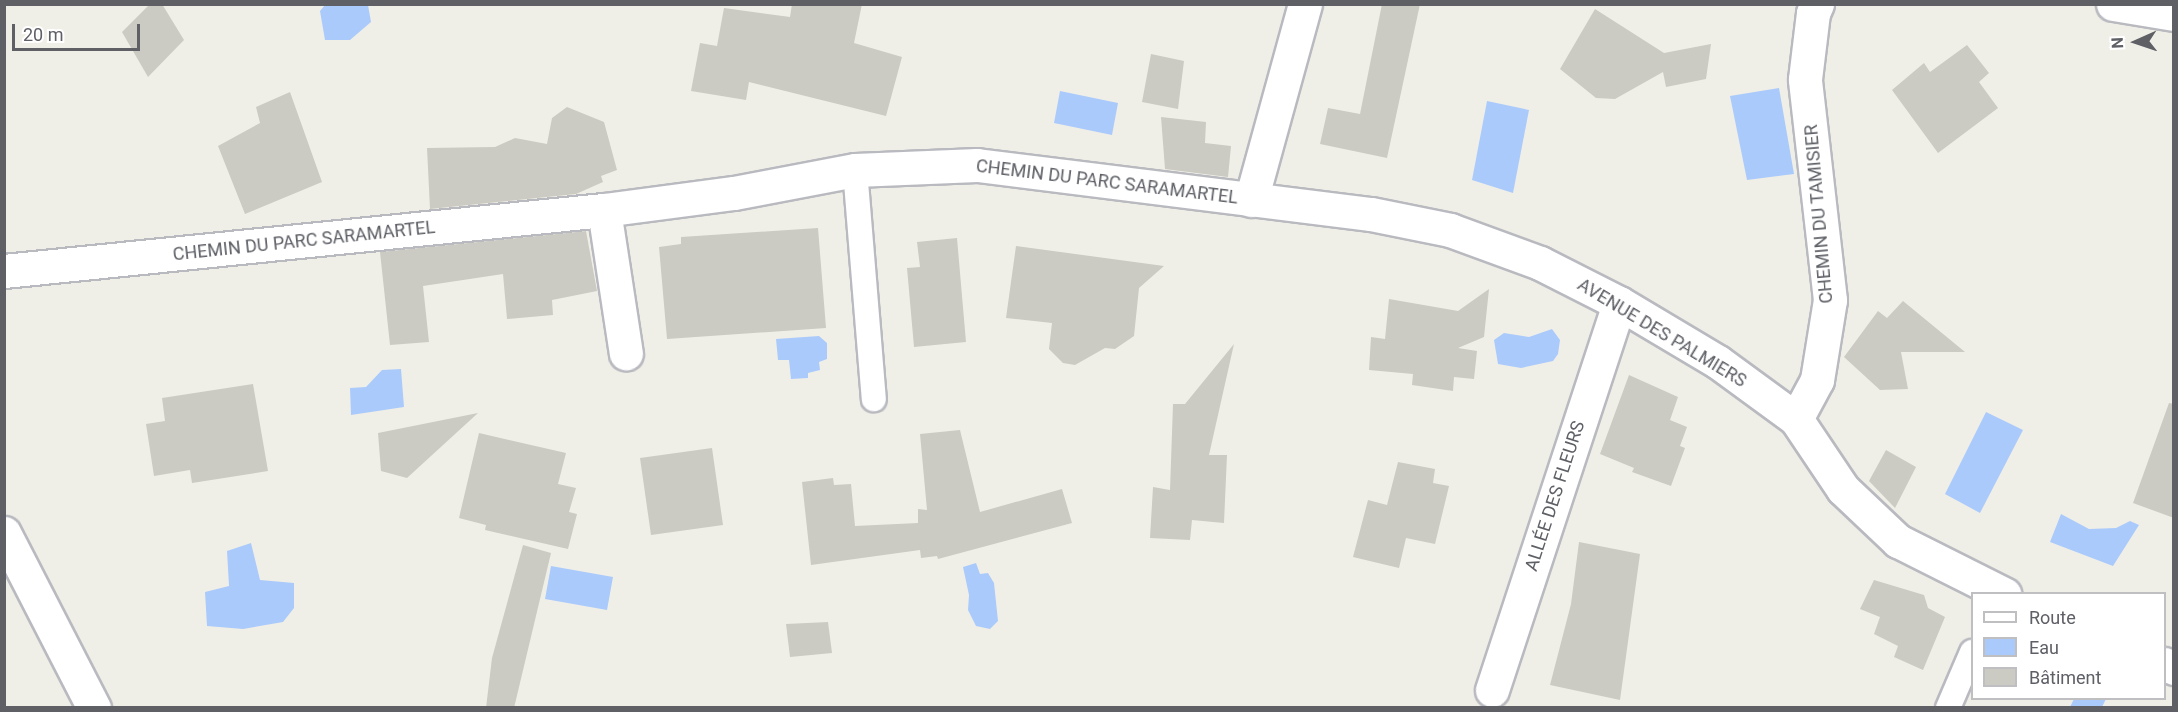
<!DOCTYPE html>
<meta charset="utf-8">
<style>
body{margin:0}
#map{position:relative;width:2178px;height:712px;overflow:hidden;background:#f0efe7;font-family:Roboto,sans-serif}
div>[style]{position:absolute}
.water>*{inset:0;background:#aacafc}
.building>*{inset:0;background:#cbcac3}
.roads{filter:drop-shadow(2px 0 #b9bac0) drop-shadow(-2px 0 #b9bac0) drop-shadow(0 2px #b9bac0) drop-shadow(0 -2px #b9bac0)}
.service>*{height:24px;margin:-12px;padding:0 12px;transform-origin:12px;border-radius:12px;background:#fff}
.minor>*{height:33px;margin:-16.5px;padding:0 16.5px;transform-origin:16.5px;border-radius:16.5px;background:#fff}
span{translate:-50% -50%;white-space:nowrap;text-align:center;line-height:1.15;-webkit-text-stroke:6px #fff;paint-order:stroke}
.street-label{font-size:18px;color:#5e6066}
.frame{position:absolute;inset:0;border:6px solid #5e6066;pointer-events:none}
.legend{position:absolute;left:1971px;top:592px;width:195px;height:108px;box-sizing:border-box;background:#fff;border:2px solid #bfbfc2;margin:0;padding:8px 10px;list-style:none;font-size:18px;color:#5e6066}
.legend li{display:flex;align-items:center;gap:12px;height:30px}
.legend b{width:30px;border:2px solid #bfbfc2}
.north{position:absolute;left:2106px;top:12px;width:60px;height:60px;-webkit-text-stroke:4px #fff;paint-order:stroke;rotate:267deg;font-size:16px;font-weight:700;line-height:24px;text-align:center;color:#5e6066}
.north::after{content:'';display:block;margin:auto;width:21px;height:27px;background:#5e6066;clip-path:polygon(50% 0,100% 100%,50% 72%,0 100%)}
.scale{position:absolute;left:12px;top:24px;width:128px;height:27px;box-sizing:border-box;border:3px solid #5e6066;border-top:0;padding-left:8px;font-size:18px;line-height:21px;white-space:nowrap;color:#5e6066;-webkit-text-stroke:4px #fff;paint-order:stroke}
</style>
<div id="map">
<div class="water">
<i style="clip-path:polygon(325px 5px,368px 5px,371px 22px,350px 40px,325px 40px,320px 11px)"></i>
<i style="clip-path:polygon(1779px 88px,1794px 174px,1747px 180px,1730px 96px)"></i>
<i style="clip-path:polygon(1060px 91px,1118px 103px,1112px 135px,1054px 123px)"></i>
<i style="clip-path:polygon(1487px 101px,1529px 110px,1513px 193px,1472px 180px)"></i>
<i style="clip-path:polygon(1552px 329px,1560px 340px,1558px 354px,1553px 361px,1521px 368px,1498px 364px,1494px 340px,1504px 333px,1529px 337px)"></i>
<i style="clip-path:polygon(819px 336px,827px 343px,827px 359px,819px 362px,820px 370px,808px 373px,808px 378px,791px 379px,789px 360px,778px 360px,776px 339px)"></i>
<i style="clip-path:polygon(401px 369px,404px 407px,351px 415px,350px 388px,366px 387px,382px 370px)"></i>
<i style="clip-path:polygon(1986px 412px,2023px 430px,1980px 513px,1945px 494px)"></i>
<i style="clip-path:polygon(2061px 514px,2089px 529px,2116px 528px,2130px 521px,2139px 525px,2113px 566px,2050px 542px)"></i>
<i style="clip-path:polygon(251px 543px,260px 580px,294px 583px,294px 608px,283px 622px,243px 629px,207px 626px,205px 592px,229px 586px,227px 551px)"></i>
<i style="clip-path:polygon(976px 563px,980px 574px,988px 573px,994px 583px,998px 621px,990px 629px,976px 626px,968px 610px,969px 595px,963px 567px)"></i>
<i style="clip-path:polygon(551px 566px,613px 577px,607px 610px,545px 599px)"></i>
<i style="clip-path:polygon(2074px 699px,2074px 698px,2106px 699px,2102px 707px,2070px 707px)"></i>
</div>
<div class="building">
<i style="clip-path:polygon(150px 4px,162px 4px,184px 40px,148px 77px,122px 32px)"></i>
<i style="clip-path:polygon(792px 4px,862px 4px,854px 43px,902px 57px,886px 116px,749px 82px,746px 100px,691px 91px,700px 43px,717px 46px,724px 8px,790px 17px)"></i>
<i style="clip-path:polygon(1382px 4px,1420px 4px,1387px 158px,1320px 144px,1328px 108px,1360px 114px)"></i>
<i style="clip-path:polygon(1595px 9px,1664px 53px,1711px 44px,1706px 79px,1666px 87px,1663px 72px,1615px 99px,1596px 98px,1560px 69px)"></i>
<i style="clip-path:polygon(1967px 45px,1989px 73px,1979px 82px,1998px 108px,1938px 153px,1892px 90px,1924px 63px,1930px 72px)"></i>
<i style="clip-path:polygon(1151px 54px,1184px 61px,1178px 109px,1142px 102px)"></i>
<i style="clip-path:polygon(290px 92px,322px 182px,245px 214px,218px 146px,260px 123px,256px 107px)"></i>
<i style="clip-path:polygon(567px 107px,604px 122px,617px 170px,601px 176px,603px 182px,576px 194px,430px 209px,427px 148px,495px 147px,515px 138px,547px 144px,552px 118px)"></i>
<i style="clip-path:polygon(1161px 117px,1206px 122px,1205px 143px,1231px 146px,1228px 177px,1165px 169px)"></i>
<i style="clip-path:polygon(818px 228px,826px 328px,667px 339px,659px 247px,681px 244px,681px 237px)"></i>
<i style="clip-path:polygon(586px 231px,597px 291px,552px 300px,553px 315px,507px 319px,503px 274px,423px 286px,429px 342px,390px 345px,380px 252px)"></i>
<i style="clip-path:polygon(957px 238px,966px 342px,914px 347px,907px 268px,920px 267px,917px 242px)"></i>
<i style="clip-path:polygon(1016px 246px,1164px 266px,1139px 288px,1134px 336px,1115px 349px,1105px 348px,1075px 365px,1063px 363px,1049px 349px,1052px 323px,1006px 318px)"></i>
<i style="clip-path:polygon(1489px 289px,1484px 337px,1458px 348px,1477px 351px,1474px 379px,1454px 377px,1453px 391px,1412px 385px,1413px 374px,1369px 370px,1371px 337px,1385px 339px,1389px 299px,1458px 311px)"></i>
<i style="clip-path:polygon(1903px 301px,1965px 352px,1901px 352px,1908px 389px,1880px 390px,1844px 357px,1878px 311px,1887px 318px)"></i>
<i style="clip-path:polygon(1234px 344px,1209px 455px,1227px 455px,1224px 523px,1192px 520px,1190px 540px,1150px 538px,1153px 487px,1170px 490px,1173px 404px,1185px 404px)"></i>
<i style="clip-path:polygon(1629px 375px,1678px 397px,1670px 420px,1687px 427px,1680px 446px,1685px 448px,1671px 486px,1632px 472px,1634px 468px,1600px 454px)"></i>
<i style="clip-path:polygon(253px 384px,268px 471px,192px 483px,190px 470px,154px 476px,146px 424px,165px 421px,162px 398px)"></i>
<i style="clip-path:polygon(2169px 403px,2174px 404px,2174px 518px,2133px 503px)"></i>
<i style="clip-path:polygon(478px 413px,407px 478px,381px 471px,378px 433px)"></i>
<i style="clip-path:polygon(960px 430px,980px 512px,1062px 489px,1072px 523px,938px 559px,937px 556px,921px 558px,920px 550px,811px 565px,802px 482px,833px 478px,834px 485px,851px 484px,855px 526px,918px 523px,918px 509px,927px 510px,920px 434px)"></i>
<i style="clip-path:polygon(479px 433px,566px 453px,558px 484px,576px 488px,569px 512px,577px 514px,568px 549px,485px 530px,486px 525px,459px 518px)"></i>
<i style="clip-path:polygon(712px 448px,723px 525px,651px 535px,640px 458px)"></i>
<i style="clip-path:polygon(1886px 450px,1916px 467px,1895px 508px,1869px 481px)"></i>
<i style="clip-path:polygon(1398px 462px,1435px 469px,1433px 483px,1449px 486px,1435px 544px,1406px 538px,1399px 568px,1353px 557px,1368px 500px,1387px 505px)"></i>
<i style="clip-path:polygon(1579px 542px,1640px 554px,1620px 700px,1550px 685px,1571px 604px)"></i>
<i style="clip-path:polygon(523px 545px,551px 553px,514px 708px,486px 708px,492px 658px)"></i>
<i style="clip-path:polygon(1874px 580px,1924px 595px,1928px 608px,1945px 617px,1923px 670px,1894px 657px,1898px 646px,1874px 634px,1880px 617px,1860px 609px)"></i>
<i style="clip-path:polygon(828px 622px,832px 653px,790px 657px,786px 624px)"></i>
</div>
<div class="roads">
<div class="service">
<i style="left:855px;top:170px;width:230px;rotate:85.3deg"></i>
<i style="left:1948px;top:708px;width:61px;rotate:-66.8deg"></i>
</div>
<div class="minor">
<i style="left:2113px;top:4px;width:62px;rotate:9.3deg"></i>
<i style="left:1251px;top:200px;width:203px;rotate:-74.6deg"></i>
<i style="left:604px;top:210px;width:145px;rotate:81.3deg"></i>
<i style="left:4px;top:271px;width:603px;rotate:-5.81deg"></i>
<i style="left:604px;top:210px;width:131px;rotate:-7.5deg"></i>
<i style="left:734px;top:193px;width:123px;rotate:-10.8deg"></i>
<i style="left:855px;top:170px;width:122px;rotate:-2.3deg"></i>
<i style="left:977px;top:165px;width:397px;rotate:7.1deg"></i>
<i style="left:1371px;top:214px;width:81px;rotate:11.4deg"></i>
<i style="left:1450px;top:230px;width:96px;rotate:20.1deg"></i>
<i style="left:1540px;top:263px;width:89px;rotate:26.9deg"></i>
<i style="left:1619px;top:303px;width:115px;rotate:30.8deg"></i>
<i style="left:1718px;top:362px;width:97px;rotate:36.2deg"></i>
<i style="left:1796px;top:419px;width:84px;rotate:56.1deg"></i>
<i style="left:1843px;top:489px;width:76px;rotate:43.4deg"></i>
<i style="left:1898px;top:541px;width:119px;rotate:26.6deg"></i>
<i style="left:1796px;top:419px;width:44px;rotate:-61.7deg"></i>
<i style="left:1817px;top:380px;width:81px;rotate:-80.8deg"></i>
<i style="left:1830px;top:300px;width:222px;rotate:-96.5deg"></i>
<i style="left:1805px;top:79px;width:66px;rotate:-83.1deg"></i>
<i style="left:1813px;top:13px;width:10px;rotate:-66deg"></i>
<i style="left:4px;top:533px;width:197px;rotate:62.8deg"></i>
<i style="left:2164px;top:664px;width:11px;rotate:22deg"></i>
<i style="left:1492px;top:690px;width:407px;rotate:-71.8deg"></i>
</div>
</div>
<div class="street-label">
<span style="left:1107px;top:182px;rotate:7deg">CHEMIN DU PARC SARAMARTEL</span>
<span style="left:1819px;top:214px;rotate:-95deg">CHEMIN DU TAMISIER</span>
<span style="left:304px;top:241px;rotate:-6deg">CHEMIN DU PARC SARAMARTEL</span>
<span style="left:1662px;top:333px;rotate:31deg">AVENUE DES PALMIERS</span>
<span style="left:1555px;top:496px;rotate:-72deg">ALLÉE DES FLEURS</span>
</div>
<div class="frame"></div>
<ul class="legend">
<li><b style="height:8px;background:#fff"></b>Route</li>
<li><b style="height:16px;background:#aacafc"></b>Eau</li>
<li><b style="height:16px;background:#cbcac3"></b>Bâtiment</li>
</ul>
<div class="north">N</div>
<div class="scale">20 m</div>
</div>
